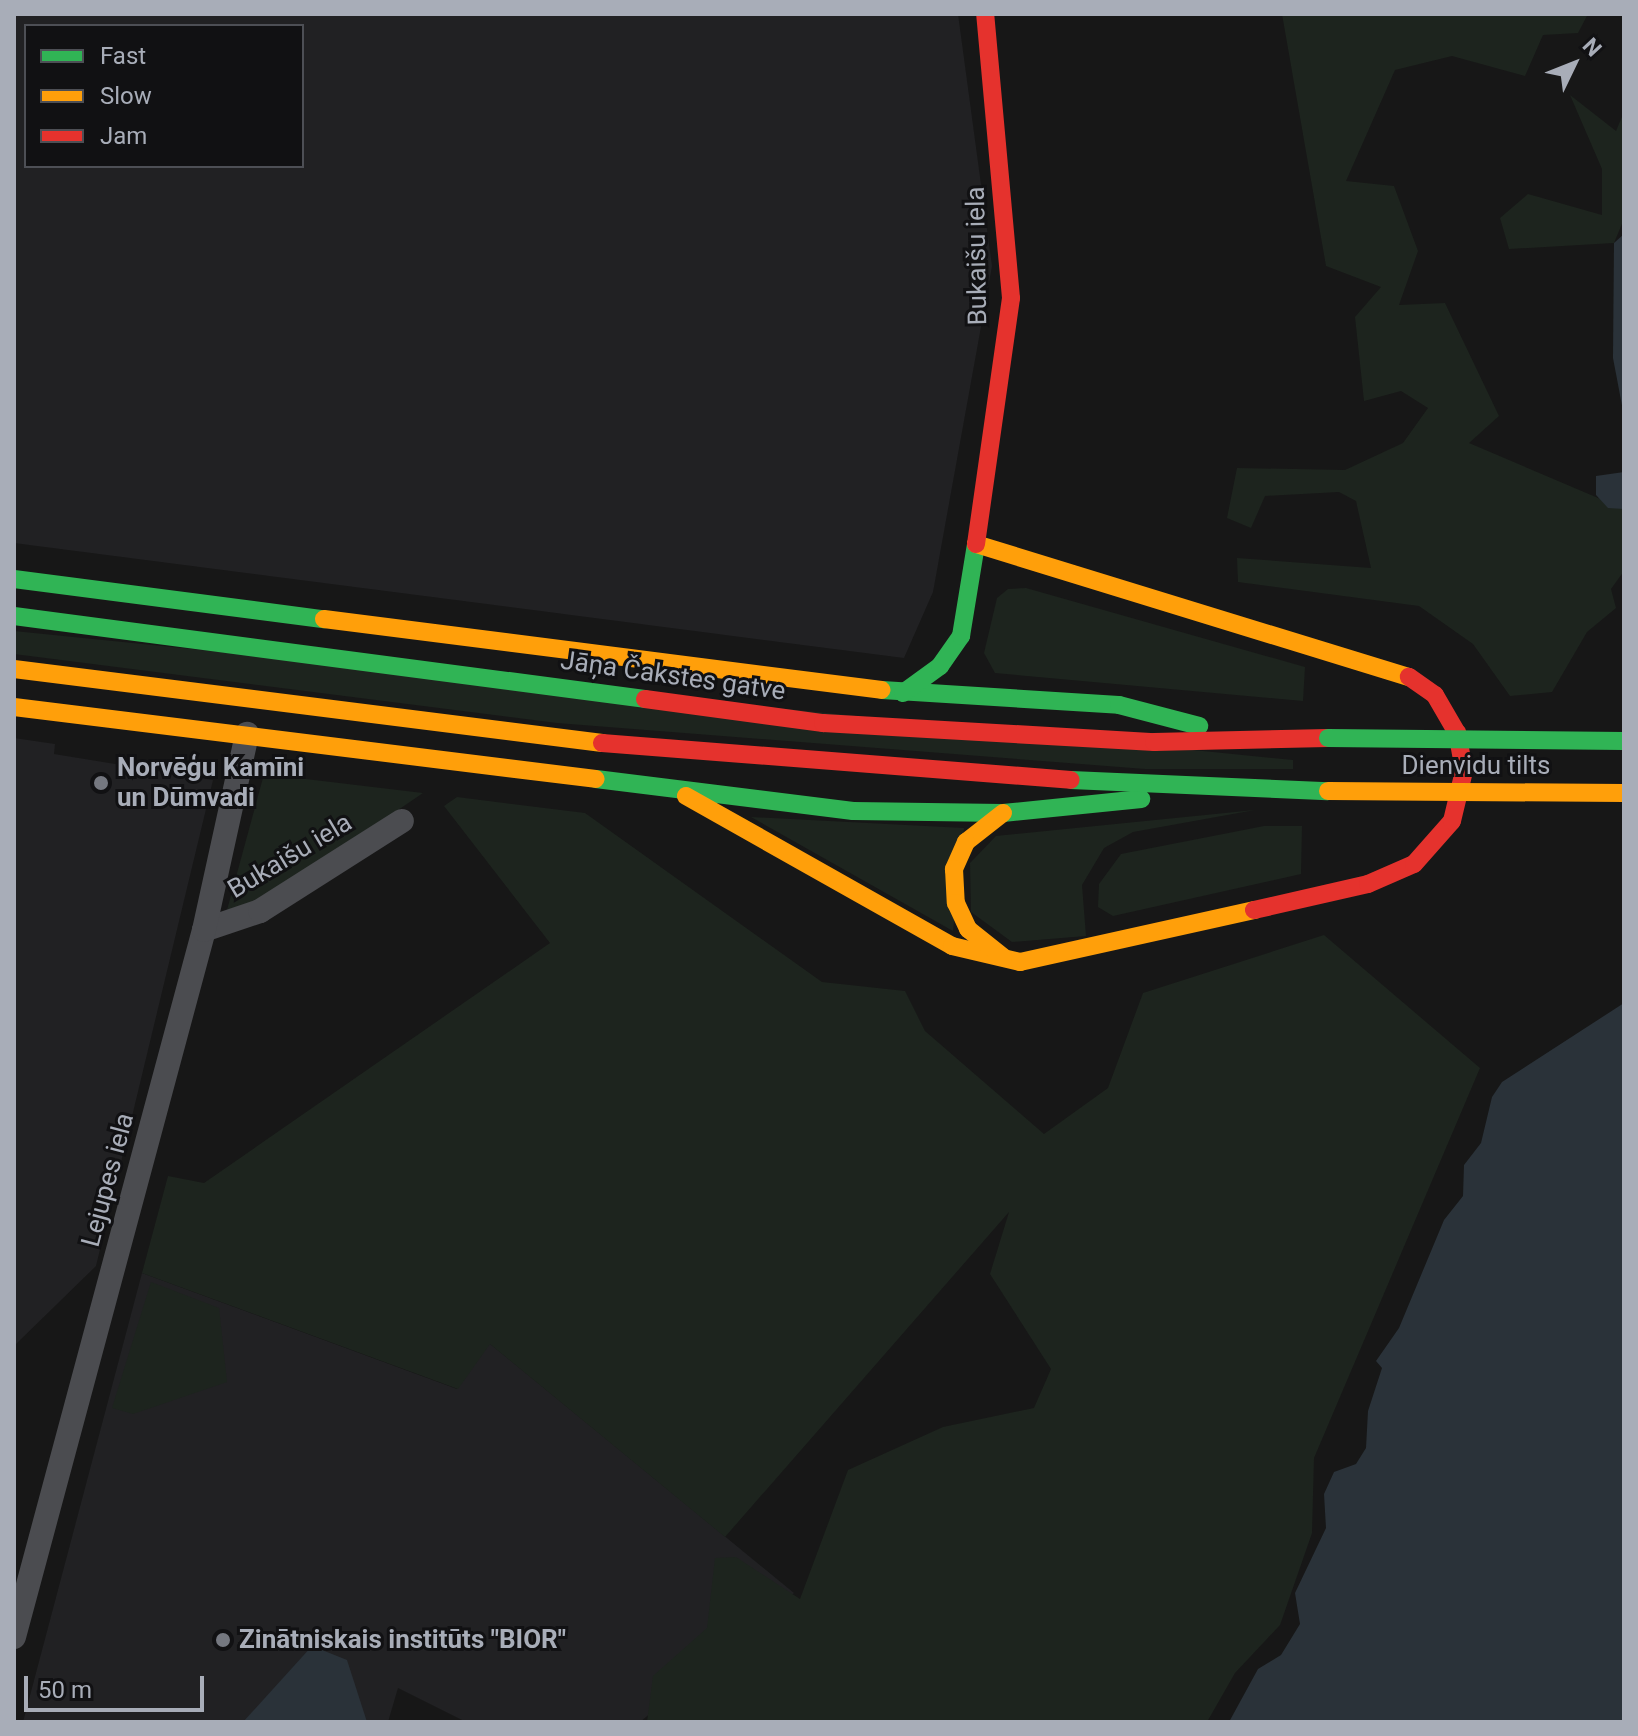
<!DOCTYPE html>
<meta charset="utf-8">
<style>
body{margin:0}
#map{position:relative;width:1638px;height:1736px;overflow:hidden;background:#171717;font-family:Roboto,sans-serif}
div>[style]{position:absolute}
.built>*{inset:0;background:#212123}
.green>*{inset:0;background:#1d241e}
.water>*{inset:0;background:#2a3239}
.street>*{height:24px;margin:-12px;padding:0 12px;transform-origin:12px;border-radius:12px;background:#4b4c50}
.fast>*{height:18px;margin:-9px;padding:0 9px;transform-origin:9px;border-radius:9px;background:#30b455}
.slow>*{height:18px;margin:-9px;padding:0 9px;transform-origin:9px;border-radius:9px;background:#ff9f0a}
.jam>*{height:18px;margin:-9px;padding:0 9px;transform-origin:9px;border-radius:9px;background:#e5322d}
.fast-bridge>*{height:18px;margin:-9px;padding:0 9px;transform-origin:9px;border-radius:9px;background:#30b455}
.slow-bridge>*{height:18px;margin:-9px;padding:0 9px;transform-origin:9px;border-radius:9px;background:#ff9f0a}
.dots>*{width:22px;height:22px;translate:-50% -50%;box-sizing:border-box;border:4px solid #111113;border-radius:50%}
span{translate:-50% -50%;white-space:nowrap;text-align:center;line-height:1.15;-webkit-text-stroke:6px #111113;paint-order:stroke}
.street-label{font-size:26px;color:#a8adb8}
.poi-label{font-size:26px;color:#a8adb8;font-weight:700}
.left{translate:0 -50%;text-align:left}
.frame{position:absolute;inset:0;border:16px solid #a8adb8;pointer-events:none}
.legend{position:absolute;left:24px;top:24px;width:280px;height:144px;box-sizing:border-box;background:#111113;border:2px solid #4d4f55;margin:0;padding:10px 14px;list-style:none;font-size:24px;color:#a8adb8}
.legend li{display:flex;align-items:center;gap:16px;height:40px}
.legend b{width:40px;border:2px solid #4d4f55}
.north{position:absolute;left:1534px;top:24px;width:80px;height:80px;-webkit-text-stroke:6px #111113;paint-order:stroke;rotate:47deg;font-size:22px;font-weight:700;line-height:32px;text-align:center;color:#a8adb8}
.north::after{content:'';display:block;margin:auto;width:28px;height:36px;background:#a8adb8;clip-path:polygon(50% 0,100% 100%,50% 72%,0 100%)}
.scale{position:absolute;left:24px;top:1676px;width:180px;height:36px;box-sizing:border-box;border:4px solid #a8adb8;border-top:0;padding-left:10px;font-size:24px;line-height:28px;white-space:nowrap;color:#a8adb8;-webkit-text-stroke:6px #111113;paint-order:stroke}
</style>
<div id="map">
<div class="built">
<i style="clip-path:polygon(evenodd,14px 14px,958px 14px,992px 266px,933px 592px,904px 658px,14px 543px,14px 14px,26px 26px,302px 26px,302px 166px,26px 166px,26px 26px)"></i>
<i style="clip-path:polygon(14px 738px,55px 744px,54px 754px,213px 780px,96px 1266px,14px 1346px)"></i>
<i style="clip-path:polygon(142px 1273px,457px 1389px,489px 1343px,794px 1593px,640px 1722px,466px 1722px,398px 1688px,388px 1722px,23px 1722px)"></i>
</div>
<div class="green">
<i style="clip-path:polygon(1282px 14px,1588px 14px,1578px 33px,1543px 35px,1525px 76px,1452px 56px,1395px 70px,1346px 181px,1394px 186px,1418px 251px,1399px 305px,1445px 303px,1499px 416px,1469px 443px,1624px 509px,1624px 571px,1611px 589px,1616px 608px,1587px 632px,1552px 692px,1510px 696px,1473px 644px,1419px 606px,1238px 582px,1237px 558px,1371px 568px,1356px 501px,1339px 492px,1265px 496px,1251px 528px,1227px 518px,1237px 468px,1345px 470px,1403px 443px,1428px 408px,1401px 391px,1364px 401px,1355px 317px,1381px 287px,1326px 266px)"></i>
<i style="clip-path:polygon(1570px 95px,1616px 131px,1624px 112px,1624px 219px,1614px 243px,1509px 249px,1500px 218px,1528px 194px,1602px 215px,1602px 169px)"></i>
<i style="clip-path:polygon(1026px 588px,1305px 667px,1303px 701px,995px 673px,984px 653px,997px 598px,1008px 589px)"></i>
<i style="clip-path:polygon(14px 631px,1293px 760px,1293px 769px,1145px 769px,557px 723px,14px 654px)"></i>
<i style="clip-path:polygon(264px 774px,423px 793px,260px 904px,227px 910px)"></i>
<i style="clip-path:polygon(457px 797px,585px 813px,822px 982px,905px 991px,925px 1031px,1044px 1134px,1108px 1088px,1143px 993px,1324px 935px,1480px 1068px,1314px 1458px,1312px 1533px,1280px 1625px,1235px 1673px,1207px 1722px,647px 1722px,653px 1676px,707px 1628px,715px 1558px,736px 1557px,800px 1599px,848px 1470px,943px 1427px,1034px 1408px,1051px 1369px,990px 1274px,1009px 1212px,725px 1537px,490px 1344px,458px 1389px,142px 1273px,168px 1176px,204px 1183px,550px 943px,444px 806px)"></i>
<i style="clip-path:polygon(1255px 810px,1133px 832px,1104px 848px,1082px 885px,1086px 936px,1012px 942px,971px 912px,970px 863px,996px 836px)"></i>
<i style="clip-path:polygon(751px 817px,964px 828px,953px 931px)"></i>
<i style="clip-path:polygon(1264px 826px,1302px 826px,1301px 874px,1113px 916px,1098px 907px,1099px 884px,1121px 854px)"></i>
<i style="clip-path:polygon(151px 1282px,219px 1308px,227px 1382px,133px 1414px,112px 1408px)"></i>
</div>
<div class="water">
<i style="clip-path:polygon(1624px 234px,1624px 416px,1613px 358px,1614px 243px)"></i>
<i style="clip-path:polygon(1624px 472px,1624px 509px,1608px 508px,1596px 495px,1596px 476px)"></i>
<i style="clip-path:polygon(1624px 1003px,1624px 1722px,1229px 1722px,1258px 1669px,1281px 1655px,1300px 1624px,1295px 1593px,1326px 1528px,1324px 1494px,1334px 1472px,1356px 1464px,1366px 1448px,1368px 1411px,1382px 1368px,1376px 1361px,1399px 1328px,1444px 1220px,1463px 1196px,1464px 1165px,1481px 1143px,1492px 1097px,1502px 1082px)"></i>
<i style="clip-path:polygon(312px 1646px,347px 1660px,367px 1722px,243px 1722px)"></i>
</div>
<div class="street">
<i style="left:204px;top:930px;width:59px;rotate:-18.7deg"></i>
<i style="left:260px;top:911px;width:168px;rotate:-32.4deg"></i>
<i style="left:14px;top:1637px;width:732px;rotate:-74.96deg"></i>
<i style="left:204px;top:930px;width:201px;rotate:-77.6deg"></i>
</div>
<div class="fast">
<i style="left:14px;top:579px;width:313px;rotate:7.4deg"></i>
<i style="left:14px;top:616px;width:636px;rotate:7.49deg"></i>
<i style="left:882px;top:690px;width:237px;rotate:3.6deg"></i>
<i style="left:1119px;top:705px;width:83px;rotate:14.7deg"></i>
<i style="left:903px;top:693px;width:46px;rotate:-36.1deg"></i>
<i style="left:940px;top:666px;width:37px;rotate:-55deg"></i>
<i style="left:961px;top:636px;width:93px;rotate:-80.7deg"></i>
<i style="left:596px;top:779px;width:259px;rotate:7.1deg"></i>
<i style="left:853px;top:811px;width:150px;rotate:0.8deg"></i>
<i style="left:1003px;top:813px;width:139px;rotate:-5.8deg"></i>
<i style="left:1071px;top:780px;width:257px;rotate:2.5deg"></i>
</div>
<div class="slow">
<i style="left:976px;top:544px;width:453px;rotate:17.1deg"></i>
<i style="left:324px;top:619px;width:562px;rotate:7.25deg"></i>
<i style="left:14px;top:669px;width:593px;rotate:7.17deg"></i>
<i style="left:14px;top:707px;width:586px;rotate:7.05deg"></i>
<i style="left:686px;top:796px;width:305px;rotate:29.4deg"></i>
<i style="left:952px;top:946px;width:70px;rotate:13.2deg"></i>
<i style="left:1020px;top:962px;width:240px;rotate:-12.5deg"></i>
<i style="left:1003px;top:813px;width:47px;rotate:141.9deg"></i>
<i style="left:966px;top:842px;width:30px;rotate:114deg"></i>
<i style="left:954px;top:869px;width:34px;rotate:87deg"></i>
<i style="left:956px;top:903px;width:29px;rotate:65deg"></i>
<i style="left:968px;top:929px;width:45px;rotate:38.7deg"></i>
</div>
<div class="jam">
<i style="left:976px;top:544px;width:248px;rotate:-81.9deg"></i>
<i style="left:1011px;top:298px;width:285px;rotate:-95.2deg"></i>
<i style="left:645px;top:699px;width:180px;rotate:7.7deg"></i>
<i style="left:823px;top:723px;width:332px;rotate:3.3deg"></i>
<i style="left:1154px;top:742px;width:174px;rotate:-1.3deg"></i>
<i style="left:602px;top:743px;width:470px;rotate:4.5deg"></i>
<i style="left:1254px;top:910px;width:117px;rotate:-12.8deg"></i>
<i style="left:1368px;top:884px;width:50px;rotate:-23.5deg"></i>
<i style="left:1414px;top:864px;width:57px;rotate:-48.5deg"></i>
<i style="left:1452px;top:821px;width:51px;rotate:-76.5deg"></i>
<i style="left:1464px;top:771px;width:39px;rotate:-100deg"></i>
<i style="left:1457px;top:733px;width:44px;rotate:-120.1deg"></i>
<i style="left:1435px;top:695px;width:32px;rotate:-145deg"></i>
</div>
<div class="fast-bridge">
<i style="left:1328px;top:738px;width:296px;rotate:0.6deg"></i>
</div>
<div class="slow-bridge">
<i style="left:1328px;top:791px;width:296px;rotate:0.4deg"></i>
</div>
<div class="dots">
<i style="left:101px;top:783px;background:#757880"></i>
<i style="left:223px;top:1640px;background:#757880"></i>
</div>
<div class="street-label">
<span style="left:977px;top:256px;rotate:-91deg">Bukaišu iela</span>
<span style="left:673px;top:676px;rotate:8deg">Jāņa Čakstes gatve</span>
<span style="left:1476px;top:766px">Dienvidu tilts</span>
<span style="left:290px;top:856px;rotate:-31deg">Bukaišu iela</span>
<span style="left:108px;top:1180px;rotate:-75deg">Lejupes iela</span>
</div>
<div class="poi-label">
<span class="left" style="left:117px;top:783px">Norvēģu Kamīni<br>un Dūmvadi</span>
<span class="left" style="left:239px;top:1640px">Zinātniskais institūts "BIOR"</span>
</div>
<div class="frame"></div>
<ul class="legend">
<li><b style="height:10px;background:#30b455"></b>Fast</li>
<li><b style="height:10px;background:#ff9f0a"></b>Slow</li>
<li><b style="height:10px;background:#e5322d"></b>Jam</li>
</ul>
<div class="north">N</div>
<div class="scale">50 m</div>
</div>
